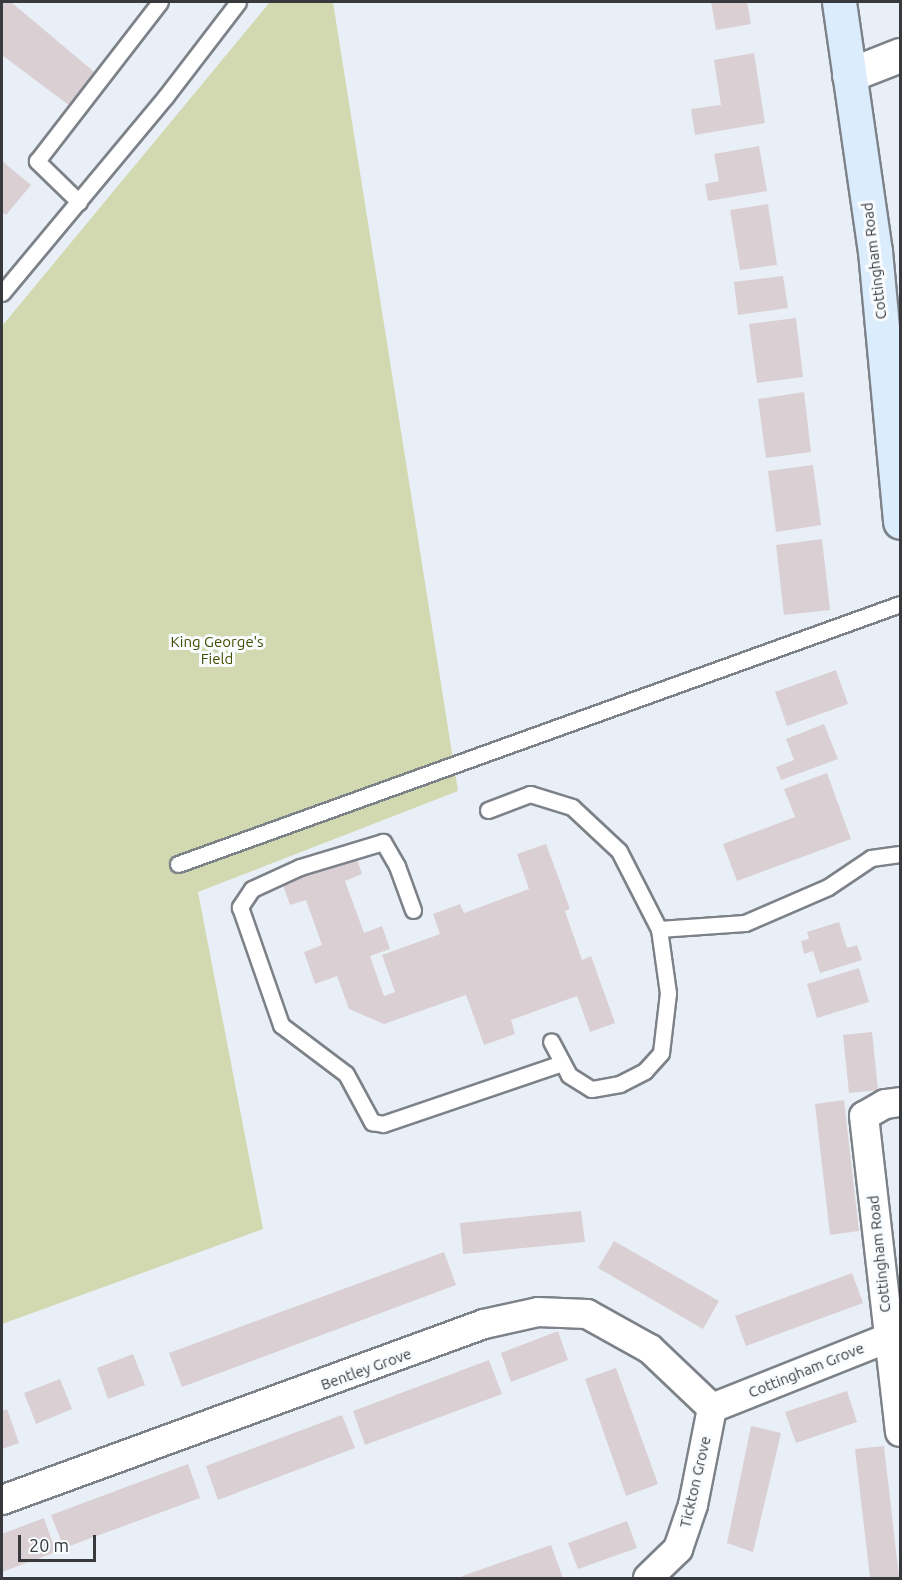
<!DOCTYPE html>
<style>
body{margin:0}
#map{position:relative;width:902px;height:1580px;overflow:hidden;background:#e9eff6;font-family:Ubuntu,sans-serif}
div>[style]{position:absolute}
.green>*{inset:0;background:#d2d9b0}
.building>*{inset:0;background:#dad0d3}
.roads{filter:drop-shadow(2px 0 #7d8289) drop-shadow(-2px 0 #7d8289) drop-shadow(0 2px #7d8289) drop-shadow(0 -2px #7d8289)}
.service>*{height:15px;margin:-7.5px;padding:0 7.5px;transform-origin:7.5px;border-radius:7.5px;background:#fff}
.minor>*{height:28px;margin:-14px;padding:0 14px;transform-origin:14px;border-radius:14px;background:#fff}
.tertiary>*{height:33px;margin:-16.5px;padding:0 16.5px;transform-origin:16.5px;border-radius:16.5px;background:#fff}
.secondary>*{height:33px;margin:-16.5px;padding:0 16.5px;transform-origin:16.5px;border-radius:16.5px;background:#dbecfd}
span{translate:-50% -50%;white-space:nowrap;text-align:center;line-height:1.15;-webkit-text-stroke:6px #f9fcfe;paint-order:stroke}
.street-label{font-size:15px;color:#37393c}
.park-label{font-size:15px;color:#464d02}
.frame{position:absolute;inset:0;border:3px solid #37393c;pointer-events:none}
.scale{position:absolute;left:18px;top:1535px;width:78px;height:27px;box-sizing:border-box;border:3px solid #37393c;border-top:0;padding-left:8px;font-size:18px;line-height:21px;white-space:nowrap;color:#37393c;-webkit-text-stroke:4px #f9fcfe;paint-order:stroke}
</style>
<div id="map">
<div class="green">
<i style="clip-path:polygon(270px 2px,333px 2px,458px 791px,198px 892px,263px 1229px,2px 1324px,2px 326px)"></i>
</div>
<div class="building">
<i style="clip-path:polygon(2px 2px,11px 2px,99px 76px,74px 109px,2px 55px)"></i>
<i style="clip-path:polygon(711px 2px,747px 2px,751px 24px,716px 30px)"></i>
<i style="clip-path:polygon(754px 53px,765px 123px,695px 135px,691px 109px,721px 105px,714px 60px)"></i>
<i style="clip-path:polygon(759px 146px,767px 191px,708px 201px,705px 184px,719px 181px,714px 154px)"></i>
<i style="clip-path:polygon(2px 161px,31px 185px,6px 215px,2px 212px)"></i>
<i style="clip-path:polygon(768px 204px,777px 265px,740px 270px,730px 210px)"></i>
<i style="clip-path:polygon(783px 276px,788px 308px,738px 315px,734px 282px)"></i>
<i style="clip-path:polygon(796px 318px,803px 377px,757px 383px,749px 324px)"></i>
<i style="clip-path:polygon(804px 392px,811px 452px,766px 458px,758px 399px)"></i>
<i style="clip-path:polygon(813px 465px,821px 525px,776px 532px,768px 471px)"></i>
<i style="clip-path:polygon(822px 539px,830px 610px,784px 615px,776px 545px)"></i>
<i style="clip-path:polygon(836px 670px,848px 704px,787px 726px,775px 692px)"></i>
<i style="clip-path:polygon(824px 724px,838px 759px,781px 780px,776px 767px,794px 760px,786px 739px)"></i>
<i style="clip-path:polygon(827px 773px,851px 839px,737px 881px,723px 844px,795px 817px,784px 789px)"></i>
<i style="clip-path:polygon(546px 844px,570px 909px,565px 911px,582px 960px,591px 956px,615px 1023px,590px 1032px,577px 996px,511px 1020px,515px 1034px,484px 1045px,466px 995px,384px 1024px,349px 1009px,337px 976px,315px 984px,304px 952px,322px 945px,306px 900px,290px 905px,280px 877px,354px 850px,362px 874px,345px 881px,364px 933px,382px 926px,390px 949px,370px 956px,384px 996px,395px 992px,382px 955px,440px 934px,433px 914px,460px 904px,464px 913px,529px 889px,517px 854px)"></i>
<i style="clip-path:polygon(839px 922px,847px 948px,857px 945px,862px 960px,820px 973px,813px 951px,804px 954px,801px 941px,809px 939px,807px 932px)"></i>
<i style="clip-path:polygon(859px 968px,869px 1002px,817px 1018px,807px 984px)"></i>
<i style="clip-path:polygon(872px 1032px,878px 1090px,849px 1093px,843px 1035px)"></i>
<i style="clip-path:polygon(844px 1100px,859px 1231px,830px 1235px,815px 1104px)"></i>
<i style="clip-path:polygon(581px 1211px,585px 1242px,463px 1254px,460px 1223px)"></i>
<i style="clip-path:polygon(614px 1241px,719px 1301px,703px 1329px,598px 1268px)"></i>
<i style="clip-path:polygon(444px 1252px,456px 1285px,182px 1387px,169px 1353px)"></i>
<i style="clip-path:polygon(852px 1273px,863px 1303px,746px 1346px,735px 1316px)"></i>
<i style="clip-path:polygon(558px 1331px,568px 1360px,511px 1382px,501px 1353px)"></i>
<i style="clip-path:polygon(133px 1354px,145px 1385px,108px 1399px,97px 1368px)"></i>
<i style="clip-path:polygon(489px 1360px,502px 1394px,365px 1445px,353px 1411px)"></i>
<i style="clip-path:polygon(616px 1368px,658px 1484px,626px 1496px,585px 1379px)"></i>
<i style="clip-path:polygon(60px 1379px,72px 1409px,36px 1424px,24px 1393px)"></i>
<i style="clip-path:polygon(847px 1391px,857px 1422px,796px 1443px,785px 1412px)"></i>
<i style="clip-path:polygon(7px 1409px,19px 1443px,2px 1449px,2px 1411px)"></i>
<i style="clip-path:polygon(342px 1415px,355px 1448px,218px 1500px,206px 1466px)"></i>
<i style="clip-path:polygon(751px 1426px,781px 1433px,753px 1552px,727px 1543px)"></i>
<i style="clip-path:polygon(884px 1446px,899px 1577px,870px 1578px,855px 1449px)"></i>
<i style="clip-path:polygon(188px 1464px,200px 1498px,64px 1548px,51px 1515px)"></i>
<i style="clip-path:polygon(44px 1518px,56px 1552px,2px 1572px,2px 1534px)"></i>
<i style="clip-path:polygon(627px 1521px,637px 1548px,578px 1569px,568px 1543px)"></i>
<i style="clip-path:polygon(551px 1545px,563px 1578px,458px 1578px,465px 1575px)"></i>
</div>
<div class="roads">
<div class="service">
<i style="left:79px;top:202px;width:59px;rotate:-135.7deg"></i>
<i style="left:37px;top:161px;width:201px;rotate:-52.3deg"></i>
<i style="left:2px;top:293px;width:256px;rotate:-50.2deg"></i>
<i style="left:166px;top:96px;width:118px;rotate:-52.5deg"></i>
<i style="left:488px;top:810px;width:45px;rotate:-20.9deg"></i>
<i style="left:530px;top:794px;width:44px;rotate:17.2deg"></i>
<i style="left:572px;top:807px;width:64px;rotate:43.1deg"></i>
<i style="left:619px;top:851px;width:88px;rotate:62.9deg"></i>
<i style="left:659px;top:929px;width:65px;rotate:82deg"></i>
<i style="left:668px;top:993px;width:60px;rotate:96.7deg"></i>
<i style="left:661px;top:1053px;width:24px;rotate:132deg"></i>
<i style="left:645px;top:1071px;width:28px;rotate:153deg"></i>
<i style="left:620px;top:1084px;width:29px;rotate:170deg"></i>
<i style="left:591px;top:1089px;width:26px;rotate:-148deg"></i>
<i style="left:569px;top:1075px;width:38px;rotate:-118deg"></i>
<i style="left:178px;top:864px;width:767px;rotate:-19.8deg"></i>
<i style="left:413px;top:910px;width:47px;rotate:-110deg"></i>
<i style="left:397px;top:866px;width:28px;rotate:-120deg"></i>
<i style="left:383px;top:842px;width:87px;rotate:163.2deg"></i>
<i style="left:300px;top:867px;width:53px;rotate:155.4deg"></i>
<i style="left:252px;top:889px;width:22px;rotate:124deg"></i>
<i style="left:240px;top:907px;width:125px;rotate:70.8deg"></i>
<i style="left:281px;top:1025px;width:81px;rotate:37deg"></i>
<i style="left:346px;top:1074px;width:55px;rotate:61.6deg"></i>
<i style="left:372px;top:1122px;width:11px;rotate:10deg"></i>
<i style="left:383px;top:1124px;width:189px;rotate:-18.8deg"></i>
<i style="left:659px;top:929px;width:86px;rotate:-4deg"></i>
<i style="left:745px;top:923px;width:90px;rotate:-23.4deg"></i>
<i style="left:828px;top:887px;width:52px;rotate:-34deg"></i>
<i style="left:871px;top:858px;width:29px;rotate:-8deg"></i>
</div>
<div class="minor">
<i style="left:900px;top:1102px;width:15px;rotate:172deg"></i>
<i style="left:885px;top:1104px;width:24px;rotate:150deg"></i>
<i style="left:864px;top:1116px;width:318px;rotate:83.5deg"></i>
<i style="left:712px;top:1408px;width:202px;rotate:-21.7deg"></i>
<i style="left:2px;top:1500px;width:513px;rotate:-20.06deg"></i>
<i style="left:484px;top:1324px;width:55px;rotate:-12.5deg"></i>
<i style="left:538px;top:1312px;width:49px;rotate:2.3deg"></i>
<i style="left:587px;top:1314px;width:72px;rotate:29.1deg"></i>
<i style="left:650px;top:1349px;width:86px;rotate:43.6deg"></i>
<i style="left:648px;top:1578px;width:42px;rotate:-44deg"></i>
<i style="left:678px;top:1549px;width:46px;rotate:-71.2deg"></i>
<i style="left:693px;top:1505px;width:99px;rotate:-78.9deg"></i>
</div>
<div class="tertiary">
<i style="left:849px;top:75px;width:55px;rotate:-21.4deg"></i>
</div>
<div class="secondary">
<i style="left:839px;top:2px;width:252px;rotate:81.8deg"></i>
<i style="left:875px;top:251px;width:272px;rotate:84.7deg"></i>
</div>
</div>
<div class="street-label">
<span style="left:874px;top:261px;rotate:-97deg">Cottingham Road</span>
<span style="left:879px;top:1254px;rotate:-96deg">Cottingham Road</span>
<span style="left:366px;top:1369px;rotate:-20deg">Bentley Grove</span>
<span style="left:806px;top:1370px;rotate:-22deg">Cottingham Grove</span>
<span style="left:695px;top:1482px;rotate:-77deg">Tickton Grove</span>
</div>
<div class="park-label">
<span style="left:217px;top:650px">King George's<br>Field</span>
</div>
<div class="frame"></div>
<div class="scale">20 m</div>
</div>
